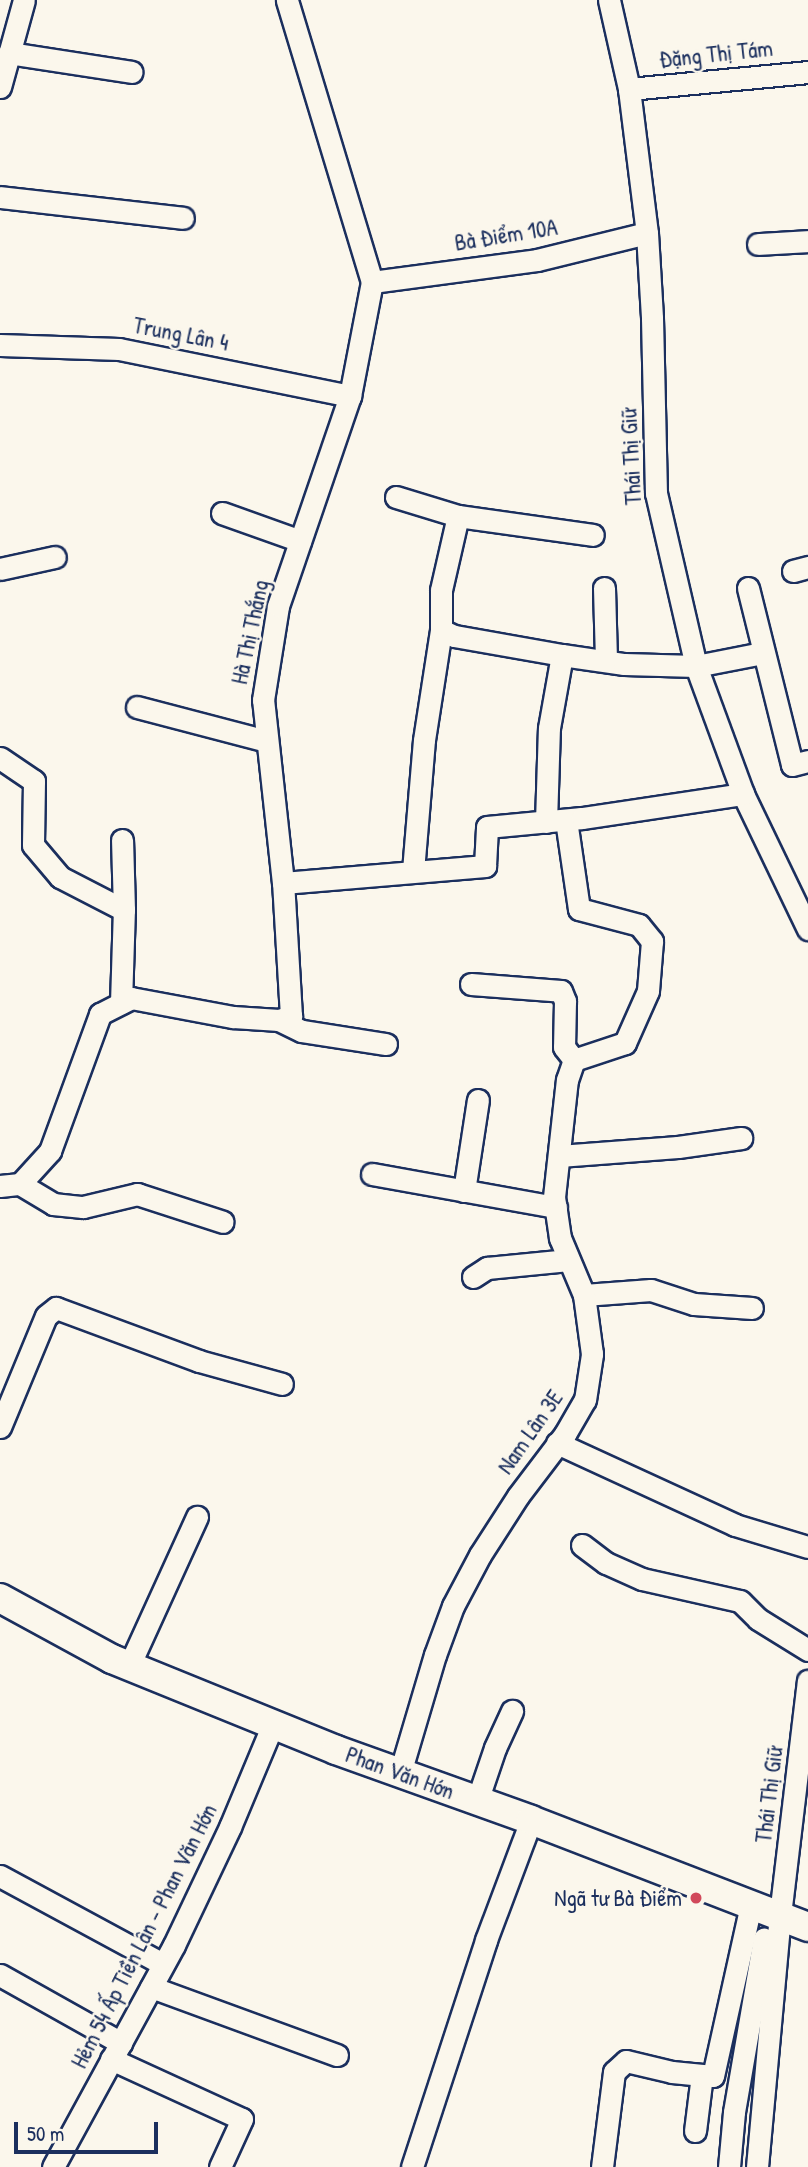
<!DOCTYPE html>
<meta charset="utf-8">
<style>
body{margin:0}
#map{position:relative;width:808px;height:2167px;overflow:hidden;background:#fbf7ec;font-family:"Patrick Hand",sans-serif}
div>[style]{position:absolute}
.roads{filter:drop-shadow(2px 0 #1b2f5e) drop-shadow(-2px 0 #1b2f5e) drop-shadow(0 2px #1b2f5e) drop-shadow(0 -2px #1b2f5e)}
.minor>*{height:21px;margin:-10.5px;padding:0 10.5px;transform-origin:10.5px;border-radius:10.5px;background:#fbf7ec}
.major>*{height:28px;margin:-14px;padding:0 14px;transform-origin:14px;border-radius:14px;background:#fbf7ec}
.dots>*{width:19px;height:19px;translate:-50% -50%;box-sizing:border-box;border:4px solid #fbf7ec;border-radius:50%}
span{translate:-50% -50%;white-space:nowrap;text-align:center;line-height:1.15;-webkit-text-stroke:5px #fbf7ec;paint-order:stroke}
.street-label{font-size:23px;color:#1b2f5e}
.poi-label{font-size:23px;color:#1b2f5e}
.right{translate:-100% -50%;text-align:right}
.scale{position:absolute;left:14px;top:2122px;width:144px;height:32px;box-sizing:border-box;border:4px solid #1b2f5e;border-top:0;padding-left:9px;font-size:21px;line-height:24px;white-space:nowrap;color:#1b2f5e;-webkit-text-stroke:5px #fbf7ec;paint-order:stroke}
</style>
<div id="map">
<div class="roads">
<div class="minor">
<i style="left:609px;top:0;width:91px;rotate:77.3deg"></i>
<i style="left:629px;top:89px;width:145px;rotate:82.9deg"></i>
<i style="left:647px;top:233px;width:85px;rotate:86.6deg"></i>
<i style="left:652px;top:318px;width:175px;rotate:88.7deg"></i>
<i style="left:656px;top:493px;width:178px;rotate:77deg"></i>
<i style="left:696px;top:666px;width:136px;rotate:69.8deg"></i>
<i style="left:743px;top:794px;width:150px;rotate:64.3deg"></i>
<i style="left:9px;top:53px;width:124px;rotate:8.8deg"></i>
<i style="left:0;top:87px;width:90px;rotate:-74.6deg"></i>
<i style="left:629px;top:89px;width:180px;rotate:-5.4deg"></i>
<i style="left:0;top:197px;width:184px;rotate:6.5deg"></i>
<i style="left:758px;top:244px;width:50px;rotate:-3.4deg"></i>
<i style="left:372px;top:282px;width:166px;rotate:-7.6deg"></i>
<i style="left:537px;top:260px;width:113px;rotate:-13.8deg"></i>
<i style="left:0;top:345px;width:119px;rotate:1.9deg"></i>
<i style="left:119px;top:349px;width:236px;rotate:11.5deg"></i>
<i style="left:396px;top:497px;width:65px;rotate:17deg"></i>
<i style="left:222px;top:513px;width:83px;rotate:19.7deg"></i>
<i style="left:0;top:569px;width:56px;rotate:-12.3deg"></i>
<i style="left:793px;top:571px;width:16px;rotate:-15deg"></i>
<i style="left:604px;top:588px;width:73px;rotate:88.4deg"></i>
<i style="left:748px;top:588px;width:182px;rotate:76deg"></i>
<i style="left:792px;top:765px;width:16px;rotate:-14deg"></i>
<i style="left:562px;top:655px;width:110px;rotate:-170deg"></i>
<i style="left:454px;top:636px;width:14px;rotate:-155deg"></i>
<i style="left:441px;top:630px;width:40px;rotate:-90deg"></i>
<i style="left:441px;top:590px;width:76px;rotate:-77.1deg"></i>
<i style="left:458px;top:516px;width:136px;rotate:8deg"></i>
<i style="left:137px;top:707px;width:134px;rotate:14.7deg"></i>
<i style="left:0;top:758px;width:41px;rotate:34.1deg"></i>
<i style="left:34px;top:781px;width:64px;rotate:90.9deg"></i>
<i style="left:33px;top:845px;width:42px;rotate:49.8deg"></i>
<i style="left:60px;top:877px;width:72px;rotate:27.3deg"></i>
<i style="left:566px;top:820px;width:90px;rotate:81.7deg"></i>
<i style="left:579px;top:909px;width:62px;rotate:14.9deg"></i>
<i style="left:639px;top:925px;width:21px;rotate:51deg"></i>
<i style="left:652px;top:941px;width:50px;rotate:94.6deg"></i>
<i style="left:648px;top:991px;width:57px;rotate:113.9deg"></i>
<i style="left:625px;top:1043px;width:54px;rotate:161.6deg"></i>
<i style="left:546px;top:822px;width:94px;rotate:-88.2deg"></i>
<i style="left:549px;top:728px;width:74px;rotate:-79.9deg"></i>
<i style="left:562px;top:655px;width:63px;rotate:8.3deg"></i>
<i style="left:624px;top:664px;width:72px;rotate:1.6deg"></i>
<i style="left:696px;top:666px;width:67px;rotate:-11.1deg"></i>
<i style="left:413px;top:871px;width:131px;rotate:-85.2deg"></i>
<i style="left:424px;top:740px;width:111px;rotate:-81.2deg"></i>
<i style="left:283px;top:883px;width:203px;rotate:-4.8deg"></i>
<i style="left:485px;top:866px;width:39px;rotate:-87deg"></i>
<i style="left:487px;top:827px;width:95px;rotate:-5.4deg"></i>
<i style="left:582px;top:818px;width:163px;rotate:-8.5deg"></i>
<i style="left:471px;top:984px;width:90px;rotate:4.4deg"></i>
<i style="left:561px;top:991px;width:11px;rotate:68deg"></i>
<i style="left:565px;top:1001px;width:46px;rotate:91.2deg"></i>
<i style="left:564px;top:1047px;width:16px;rotate:52deg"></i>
<i style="left:121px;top:1003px;width:93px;rotate:-88.2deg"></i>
<i style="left:124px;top:910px;width:70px;rotate:-91.6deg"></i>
<i style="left:279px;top:1020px;width:25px;rotate:26deg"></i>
<i style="left:302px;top:1031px;width:85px;rotate:8.8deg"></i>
<i style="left:559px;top:1156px;width:119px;rotate:-4.3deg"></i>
<i style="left:678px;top:1147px;width:64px;rotate:-8.1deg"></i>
<i style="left:372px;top:1174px;width:187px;rotate:10.2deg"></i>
<i style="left:20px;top:1184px;width:39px;rotate:31deg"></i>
<i style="left:53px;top:1204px;width:30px;rotate:6deg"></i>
<i style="left:83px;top:1207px;width:56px;rotate:-13.5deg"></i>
<i style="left:137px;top:1194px;width:90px;rotate:18deg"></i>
<i style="left:0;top:1186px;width:20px;rotate:-6deg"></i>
<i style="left:20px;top:1184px;width:45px;rotate:-47.7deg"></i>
<i style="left:50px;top:1151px;width:146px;rotate:-69.9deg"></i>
<i style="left:100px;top:1014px;width:35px;rotate:-27deg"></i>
<i style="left:131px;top:998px;width:104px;rotate:10.6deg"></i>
<i style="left:233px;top:1017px;width:46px;rotate:3.7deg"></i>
<i style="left:279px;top:1020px;width:13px;rotate:-18deg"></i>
<i style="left:291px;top:1016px;width:133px;rotate:-93.4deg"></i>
<i style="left:283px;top:883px;width:184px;rotate:-96.2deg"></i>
<i style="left:263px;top:700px;width:95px;rotate:-80.9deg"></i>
<i style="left:278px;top:606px;width:222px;rotate:-71.1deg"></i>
<i style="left:350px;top:396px;width:116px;rotate:-79.1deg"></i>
<i style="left:372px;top:282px;width:295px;rotate:-106.8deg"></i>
<i style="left:464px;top:1191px;width:92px;rotate:-81.3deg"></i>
<i style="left:473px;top:1277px;width:17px;rotate:-33deg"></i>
<i style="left:487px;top:1268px;width:82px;rotate:-5.6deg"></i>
<i style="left:584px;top:1295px;width:67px;rotate:-4.3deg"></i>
<i style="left:651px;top:1290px;width:45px;rotate:18deg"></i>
<i style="left:694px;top:1304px;width:58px;rotate:3.9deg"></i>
<i style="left:0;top:1427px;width:120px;rotate:-67.5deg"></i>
<i style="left:46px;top:1316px;width:13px;rotate:-39deg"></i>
<i style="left:56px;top:1308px;width:153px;rotate:20.3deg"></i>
<i style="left:199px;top:1361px;width:86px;rotate:15.5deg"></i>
<i style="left:557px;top:1443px;width:196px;rotate:24.7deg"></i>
<i style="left:735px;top:1525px;width:76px;rotate:16.8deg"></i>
<i style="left:582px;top:1545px;width:30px;rotate:37deg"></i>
<i style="left:606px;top:1563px;width:39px;rotate:24deg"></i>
<i style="left:642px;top:1579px;width:100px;rotate:12.7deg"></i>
<i style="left:740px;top:1601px;width:25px;rotate:45deg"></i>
<i style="left:758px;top:1619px;width:59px;rotate:31.8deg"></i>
<i style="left:129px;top:1666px;width:164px;rotate:-65.5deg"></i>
<i style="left:400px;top:1773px;width:123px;rotate:-73.5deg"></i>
<i style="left:435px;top:1655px;width:52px;rotate:-69.8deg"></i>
<i style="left:453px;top:1606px;width:58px;rotate:-62.1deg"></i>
<i style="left:480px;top:1555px;width:70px;rotate:-57.2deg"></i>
<i style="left:518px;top:1496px;width:78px;rotate:-52.8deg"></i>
<i style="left:565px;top:1434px;width:39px;rotate:-60deg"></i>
<i style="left:585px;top:1400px;width:47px;rotate:-81.3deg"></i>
<i style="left:592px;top:1354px;width:60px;rotate:-97.7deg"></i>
<i style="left:584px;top:1295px;width:62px;rotate:-112.8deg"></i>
<i style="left:560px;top:1238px;width:41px;rotate:-98.3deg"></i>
<i style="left:554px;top:1197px;width:118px;rotate:-83.7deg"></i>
<i style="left:567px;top:1080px;width:21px;rotate:-71deg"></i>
<i style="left:477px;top:1801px;width:56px;rotate:-71.2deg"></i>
<i style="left:495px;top:1748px;width:41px;rotate:-65.3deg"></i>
<i style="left:0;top:1876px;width:185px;rotate:28.4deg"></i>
<i style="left:0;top:1975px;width:139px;rotate:29.3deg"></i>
<i style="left:151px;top:1987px;width:198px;rotate:20.1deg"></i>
<i style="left:111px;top:2059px;width:144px;rotate:24.6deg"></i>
<i style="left:242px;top:2119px;width:53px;rotate:114.6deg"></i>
<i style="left:695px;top:2131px;width:56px;rotate:-82.9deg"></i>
<i style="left:53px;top:2167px;width:253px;rotate:-61.4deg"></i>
<i style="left:174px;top:1945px;width:131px;rotate:-64.6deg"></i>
<i style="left:230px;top:1827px;width:112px;rotate:-67.3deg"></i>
<i style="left:412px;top:2167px;width:239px;rotate:-71.9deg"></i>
<i style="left:486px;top:1940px;width:128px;rotate:-69.4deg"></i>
<i style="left:602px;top:2167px;width:96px;rotate:-82.8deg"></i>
<i style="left:614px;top:2072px;width:16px;rotate:-43deg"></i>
<i style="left:626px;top:2061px;width:47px;rotate:13.4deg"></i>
<i style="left:672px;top:2072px;width:41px;rotate:5.6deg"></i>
<i style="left:713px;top:2076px;width:175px;rotate:-77.5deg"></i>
<i style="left:729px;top:2167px;width:55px;rotate:-84.8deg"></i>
<i style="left:734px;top:2112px;width:176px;rotate:-80.2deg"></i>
<i style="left:757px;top:2167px;width:253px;rotate:-84.8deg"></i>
<i style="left:780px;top:1915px;width:236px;rotate:-83.2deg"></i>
</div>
<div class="major">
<i style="left:0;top:1598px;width:128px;rotate:28.6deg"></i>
<i style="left:112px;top:1659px;width:242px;rotate:22.1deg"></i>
<i style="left:336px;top:1750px;width:207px;rotate:19.7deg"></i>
<i style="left:531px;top:1820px;width:297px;rotate:21.1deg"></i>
</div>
</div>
<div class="dots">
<i style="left:696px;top:1898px;background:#d1495b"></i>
</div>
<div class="street-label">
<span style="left:716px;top:54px;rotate:-6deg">Đặng Thị Tám</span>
<span style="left:506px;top:235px;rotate:-9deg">Bà Điểm 10A</span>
<span style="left:181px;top:334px;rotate:11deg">Trung Lân 4</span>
<span style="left:631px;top:457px;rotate:-93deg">Thái Thị Giữ</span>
<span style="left:250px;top:632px;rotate:-78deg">Hà Thị Thắng</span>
<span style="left:530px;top:1432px;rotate:-55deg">Nam Lân 3E</span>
<span style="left:400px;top:1773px;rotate:20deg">Phan Văn Hớn</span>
<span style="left:769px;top:1795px;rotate:-83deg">Thái Thị Giữ</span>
<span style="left:144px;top:1936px;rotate:-63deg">Hẻm 54 Ấp Tiền Lân - Phan Văn Hớn</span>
</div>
<div class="poi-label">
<span class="right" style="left:682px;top:1898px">Ngã tư Bà Điểm</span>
</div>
<div class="scale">50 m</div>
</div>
